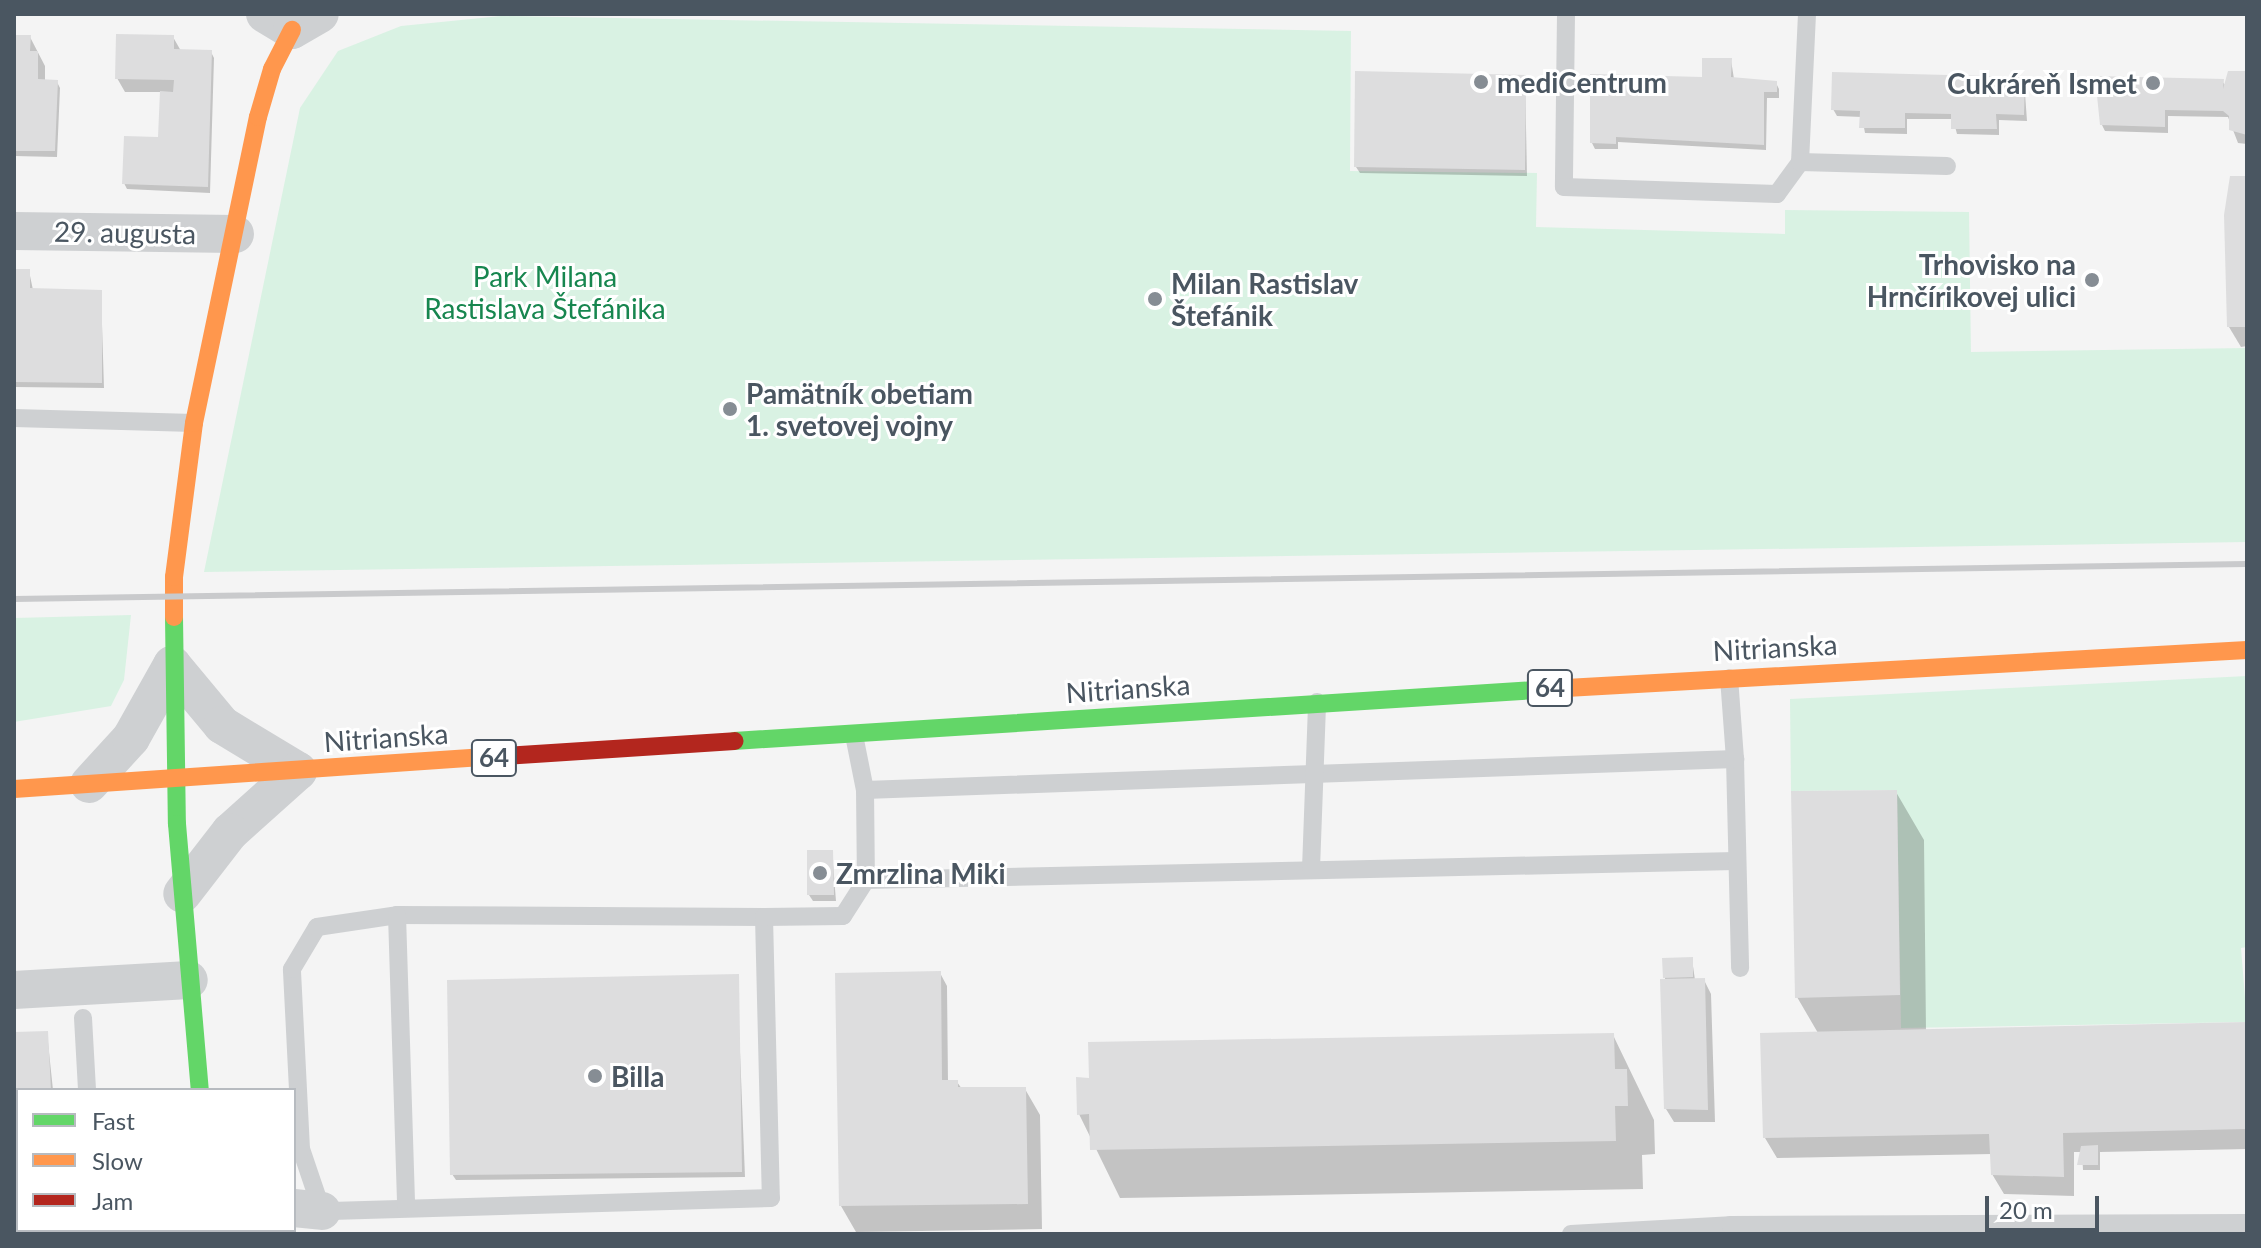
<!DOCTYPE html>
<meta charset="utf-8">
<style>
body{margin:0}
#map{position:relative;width:2261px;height:1248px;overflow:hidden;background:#f4f4f4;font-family:Lato,sans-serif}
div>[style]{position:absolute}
.green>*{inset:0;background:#d9f2e3}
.shadow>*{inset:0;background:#0003}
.building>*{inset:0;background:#ddddde}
.lane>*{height:18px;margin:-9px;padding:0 9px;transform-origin:9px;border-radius:9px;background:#ced0d2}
.street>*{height:38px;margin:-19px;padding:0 19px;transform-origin:19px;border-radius:19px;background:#ced0d2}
.fast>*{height:18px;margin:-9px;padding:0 9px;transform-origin:9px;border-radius:9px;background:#63d668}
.slow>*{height:18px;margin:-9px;padding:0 9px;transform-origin:9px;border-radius:9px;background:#ff974d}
.jam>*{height:18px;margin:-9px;padding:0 9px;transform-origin:9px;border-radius:9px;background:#b3261e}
.rail>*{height:6px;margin:-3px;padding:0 3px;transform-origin:3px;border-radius:3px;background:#c9cacc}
.dots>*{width:22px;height:22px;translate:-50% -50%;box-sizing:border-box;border:4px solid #fff;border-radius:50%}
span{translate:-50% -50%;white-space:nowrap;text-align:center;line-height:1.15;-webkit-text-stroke:6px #fff;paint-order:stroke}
.shield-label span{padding:2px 6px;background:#fff;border:2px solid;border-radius:6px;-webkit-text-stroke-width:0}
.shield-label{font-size:26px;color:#4a5661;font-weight:700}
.poi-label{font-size:28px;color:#4a5661;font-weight:700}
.left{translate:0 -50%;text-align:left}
.right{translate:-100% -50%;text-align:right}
.street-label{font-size:28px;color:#4a5661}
.park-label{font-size:28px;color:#17864f}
.frame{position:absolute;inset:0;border:16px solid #4a5661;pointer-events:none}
.legend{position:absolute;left:16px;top:1088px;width:280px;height:144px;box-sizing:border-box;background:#fff;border:2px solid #b7bbc0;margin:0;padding:10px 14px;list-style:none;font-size:24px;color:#4a5661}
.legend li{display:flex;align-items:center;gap:16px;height:40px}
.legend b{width:40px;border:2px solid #b7bbc0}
.scale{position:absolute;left:1985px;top:1196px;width:114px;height:36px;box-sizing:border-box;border:4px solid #4a5661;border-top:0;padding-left:10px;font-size:24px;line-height:28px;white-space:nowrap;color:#4a5661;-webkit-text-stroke:6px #fff;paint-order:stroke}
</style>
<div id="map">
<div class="green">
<i style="clip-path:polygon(501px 16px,1351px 31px,1350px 171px,1537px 173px,1536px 227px,1785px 234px,1785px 210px,1969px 212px,1971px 352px,2247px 348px,2247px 542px,204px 572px,300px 108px,338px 51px,401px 26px)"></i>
<i style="clip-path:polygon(131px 615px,124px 680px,111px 706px,14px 722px,14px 618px)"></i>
<i style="clip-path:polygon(2247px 676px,2247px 947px,2241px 948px,2247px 1022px,1901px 1028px,1897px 790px,1791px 791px,1790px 699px)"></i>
</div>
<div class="shadow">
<i style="clip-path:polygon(14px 37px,30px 37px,45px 66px,45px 82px,57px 82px,60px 88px,57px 157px,14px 156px)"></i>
<i style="clip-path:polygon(173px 37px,181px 51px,211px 52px,214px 58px,210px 193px,127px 189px,124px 183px,160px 140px,161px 92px,125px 92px,117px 78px)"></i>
<i style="clip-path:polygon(1731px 60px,1734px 79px,1776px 83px,1779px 89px,1779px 98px,1767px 98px,1766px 150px,1618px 142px,1618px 149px,1595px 149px,1592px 143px)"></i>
<i style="clip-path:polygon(2247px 73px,2247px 144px,2238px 143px,2228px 117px,2168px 116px,2168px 133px,2105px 131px,2102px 125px,2222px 81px,2228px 89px)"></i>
<i style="clip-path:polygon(1525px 77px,1527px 176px,1360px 173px,1356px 167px)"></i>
<i style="clip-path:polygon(2024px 79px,2027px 121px,1999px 120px,1999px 135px,1957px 134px,1953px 119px,1907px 119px,1907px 134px,1865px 133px,1862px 117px,1837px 116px,1833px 109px)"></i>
<i style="clip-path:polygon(2247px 178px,2247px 346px,2241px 347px,2229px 327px)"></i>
<i style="clip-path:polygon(14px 264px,16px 271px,29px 271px,33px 290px,101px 292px,104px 388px,14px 387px)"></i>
<i style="clip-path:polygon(1896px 792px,1924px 840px,1926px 1031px,2247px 1024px,2247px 1149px,2100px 1152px,2100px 1170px,2083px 1170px,2082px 1152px,2074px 1152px,2074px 1196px,2004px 1194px,1992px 1174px,1992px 1154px,1777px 1158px,1765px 1138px,1818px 1033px,1797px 997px)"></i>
<i style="clip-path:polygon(832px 852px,836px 901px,813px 901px,809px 895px)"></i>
<i style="clip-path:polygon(1692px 959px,1695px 980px,1704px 980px,1711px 994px,1715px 1122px,1674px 1122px,1666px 1109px,1665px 977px)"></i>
<i style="clip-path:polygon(940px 973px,947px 986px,948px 1082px,957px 1082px,962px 1089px,1025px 1089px,1040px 1115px,1042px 1229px,856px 1232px,841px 1206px)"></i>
<i style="clip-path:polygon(737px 976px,745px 1177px,456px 1180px,452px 1174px)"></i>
<i style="clip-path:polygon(47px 1033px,53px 1090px,18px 1090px,14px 1123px,14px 1034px)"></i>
<i style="clip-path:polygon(1613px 1035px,1654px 1120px,1655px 1154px,1642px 1155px,1643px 1189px,1120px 1198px,1079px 1114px)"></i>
<i style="clip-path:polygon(14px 1181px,18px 1181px,18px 1230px,46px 1234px,15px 1234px)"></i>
</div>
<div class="building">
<i style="clip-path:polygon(116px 34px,174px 35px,174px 49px,212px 50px,208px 187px,122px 184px,124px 136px,158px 137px,160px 91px,173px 92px,174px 80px,115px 79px)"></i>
<i style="clip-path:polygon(14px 35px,31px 35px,30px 51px,38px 51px,38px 79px,58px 80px,55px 151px,14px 151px)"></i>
<i style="clip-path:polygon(1702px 58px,1732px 58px,1731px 77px,1777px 81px,1777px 92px,1764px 92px,1764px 145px,1616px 137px,1616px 144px,1590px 143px,1590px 74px,1702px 77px)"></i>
<i style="clip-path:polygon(1355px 71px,1526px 75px,1525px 170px,1354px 167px)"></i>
<i style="clip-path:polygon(2228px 71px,2247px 71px,2247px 135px,2229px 130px,2229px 116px,2223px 111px,2165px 110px,2165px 127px,2100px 125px,2095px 76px,2224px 79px,2223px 89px)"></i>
<i style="clip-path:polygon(1832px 72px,2025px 77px,2024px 115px,1996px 114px,1997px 129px,1951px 129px,1951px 114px,1905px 113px,1905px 128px,1859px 128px,1860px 111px,1831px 110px)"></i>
<i style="clip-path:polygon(2230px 176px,2247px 176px,2247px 327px,2227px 327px,2224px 215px)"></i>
<i style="clip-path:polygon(14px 269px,30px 269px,30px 288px,102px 290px,102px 383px,14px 382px)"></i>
<i style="clip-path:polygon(1897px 790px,1900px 995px,1795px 998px,1791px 791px)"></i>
<i style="clip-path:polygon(807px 850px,833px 850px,834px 895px,807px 895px)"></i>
<i style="clip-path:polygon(1693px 957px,1693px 977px,1663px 978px,1662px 958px)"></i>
<i style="clip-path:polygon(941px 971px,942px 1080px,958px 1080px,958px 1087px,1026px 1087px,1028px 1204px,839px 1206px,835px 973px)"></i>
<i style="clip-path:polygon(739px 974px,742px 1172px,450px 1175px,447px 980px)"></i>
<i style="clip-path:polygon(1705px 978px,1708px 1110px,1664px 1109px,1660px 979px)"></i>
<i style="clip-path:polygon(2247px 1022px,2247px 1129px,2063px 1133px,2064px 1177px,1991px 1175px,1989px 1134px,1763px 1138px,1760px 1033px)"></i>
<i style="clip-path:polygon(48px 1031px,51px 1090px,18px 1090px,14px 1119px,14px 1032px)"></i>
<i style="clip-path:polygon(1614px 1033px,1615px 1069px,1627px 1069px,1628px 1106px,1615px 1106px,1616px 1141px,1090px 1150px,1089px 1114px,1077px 1115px,1076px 1077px,1089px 1078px,1088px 1042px)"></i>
<i style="clip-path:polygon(2098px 1145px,2098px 1165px,2077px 1165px,2081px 1146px)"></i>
<i style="clip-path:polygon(14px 1179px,18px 1179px,18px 1230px,44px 1234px,14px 1234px)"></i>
</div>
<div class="lane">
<i style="left:1566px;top:14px;width:173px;rotate:90.7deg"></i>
<i style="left:1564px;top:187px;width:213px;rotate:1.9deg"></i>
<i style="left:1777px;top:194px;width:39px;rotate:-54deg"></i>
<i style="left:1807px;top:14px;width:148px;rotate:92.7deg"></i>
<i style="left:1800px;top:162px;width:147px;rotate:1.6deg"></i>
<i style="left:14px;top:418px;width:180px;rotate:1.6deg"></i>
<i style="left:854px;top:735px;width:56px;rotate:78.7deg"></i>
<i style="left:865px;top:790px;width:90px;rotate:89.4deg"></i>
<i style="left:866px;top:880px;width:870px;rotate:-1.25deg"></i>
<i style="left:1735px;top:759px;width:209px;rotate:88.6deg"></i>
<i style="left:865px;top:790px;width:871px;rotate:-2.04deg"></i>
<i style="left:1735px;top:759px;width:81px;rotate:-94.2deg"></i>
<i style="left:1311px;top:869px;width:167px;rotate:-87.9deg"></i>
<i style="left:397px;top:915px;width:367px;rotate:0.3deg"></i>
<i style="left:764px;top:917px;width:281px;rotate:88.6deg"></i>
<i style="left:771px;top:1198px;width:449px;rotate:178.3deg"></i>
<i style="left:322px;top:1211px;width:65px;rotate:-108.7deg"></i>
<i style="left:301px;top:1149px;width:180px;rotate:-92.9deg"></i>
<i style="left:292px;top:969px;width:49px;rotate:-59.2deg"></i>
<i style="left:317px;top:927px;width:81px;rotate:-8.5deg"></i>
<i style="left:397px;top:915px;width:292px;rotate:88.2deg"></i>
<i style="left:764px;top:917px;width:79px;rotate:-0.7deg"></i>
<i style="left:843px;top:916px;width:43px;rotate:-57.4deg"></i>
<i style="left:83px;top:1018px;width:72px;rotate:86.8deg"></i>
<i style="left:14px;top:1143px;width:4px"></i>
<i style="left:14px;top:1229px;width:4px"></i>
<i style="left:224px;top:1230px;width:4px;rotate:76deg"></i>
<i style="left:1571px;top:1234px;width:159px;rotate:-3.2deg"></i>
<i style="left:1730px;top:1225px;width:517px;rotate:-0.22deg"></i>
</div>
<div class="street">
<i style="left:265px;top:14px;width:31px;rotate:31deg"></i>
<i style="left:292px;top:30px;width:32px;rotate:-30deg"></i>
<i style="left:14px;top:231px;width:221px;rotate:0.8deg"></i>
<i style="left:89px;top:784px;width:62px;rotate:-47.6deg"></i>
<i style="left:131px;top:738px;width:84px;rotate:-60.7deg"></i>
<i style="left:172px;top:665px;width:78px;rotate:50.2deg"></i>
<i style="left:222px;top:725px;width:89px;rotate:31.2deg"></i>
<i style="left:298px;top:771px;width:91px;rotate:138.1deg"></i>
<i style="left:230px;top:832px;width:78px;rotate:127.7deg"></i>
<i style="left:14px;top:990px;width:175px;rotate:-3.3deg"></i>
<i style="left:294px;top:1208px;width:28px;rotate:6deg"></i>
</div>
<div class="fast">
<i style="left:174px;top:617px;width:207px;rotate:89.2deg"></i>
<i style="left:177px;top:824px;width:267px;rotate:85.1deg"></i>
<i style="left:734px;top:741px;width:834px;rotate:-3.64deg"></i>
</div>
<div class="slow">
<i style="left:174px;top:617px;width:40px;rotate:-90deg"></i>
<i style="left:174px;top:577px;width:155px;rotate:-82.6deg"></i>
<i style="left:194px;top:423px;width:313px;rotate:-78.2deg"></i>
<i style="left:258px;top:117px;width:50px;rotate:-73.7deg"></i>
<i style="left:272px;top:69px;width:44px;rotate:-62.9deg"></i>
<i style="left:1566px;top:688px;width:682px;rotate:-3.19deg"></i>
<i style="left:14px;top:789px;width:476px;rotate:-3.9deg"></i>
</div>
<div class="jam">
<i style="left:489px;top:757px;width:246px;rotate:-3.7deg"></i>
</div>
<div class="rail">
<i style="left:14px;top:599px;width:2233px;rotate:-0.9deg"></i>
</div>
<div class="dots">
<i style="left:1481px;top:82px;background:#868d94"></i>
<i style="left:2153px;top:83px;background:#868d94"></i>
<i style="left:2092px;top:280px;background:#868d94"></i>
<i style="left:1155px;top:299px;background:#868d94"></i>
<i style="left:730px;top:409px;background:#868d94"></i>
<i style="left:820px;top:873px;background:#868d94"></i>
<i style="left:595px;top:1076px;background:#868d94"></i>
</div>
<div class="shield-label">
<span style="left:1550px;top:688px">64</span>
<span style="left:494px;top:758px">64</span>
</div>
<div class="poi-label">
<span class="left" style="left:1497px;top:82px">mediCentrum</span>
<span class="right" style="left:2137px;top:83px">Cukráreň Ismet</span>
<span class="right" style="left:2076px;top:280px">Trhovisko na<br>Hrnčírikovej ulici</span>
<span class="left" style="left:1171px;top:299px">Milan Rastislav<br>Štefánik</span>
<span class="left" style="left:746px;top:409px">Pamätník obetiam<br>1. svetovej vojny</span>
<span class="left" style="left:836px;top:873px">Zmrzlina Miki</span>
<span class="left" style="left:611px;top:1076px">Billa</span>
</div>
<div class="street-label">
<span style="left:125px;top:232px;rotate:1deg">29. augusta</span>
<span style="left:1775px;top:647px;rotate:-3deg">Nitrianska</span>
<span style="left:1128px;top:688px;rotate:-4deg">Nitrianska</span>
<span style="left:386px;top:737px;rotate:-4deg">Nitrianska</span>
</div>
<div class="park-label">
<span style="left:545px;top:292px">Park Milana<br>Rastislava Štefánika</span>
</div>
<div class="frame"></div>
<ul class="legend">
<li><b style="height:10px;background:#63d668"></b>Fast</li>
<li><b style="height:10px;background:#ff974d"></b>Slow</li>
<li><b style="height:10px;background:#b3261e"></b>Jam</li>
</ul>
<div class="scale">20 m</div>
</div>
